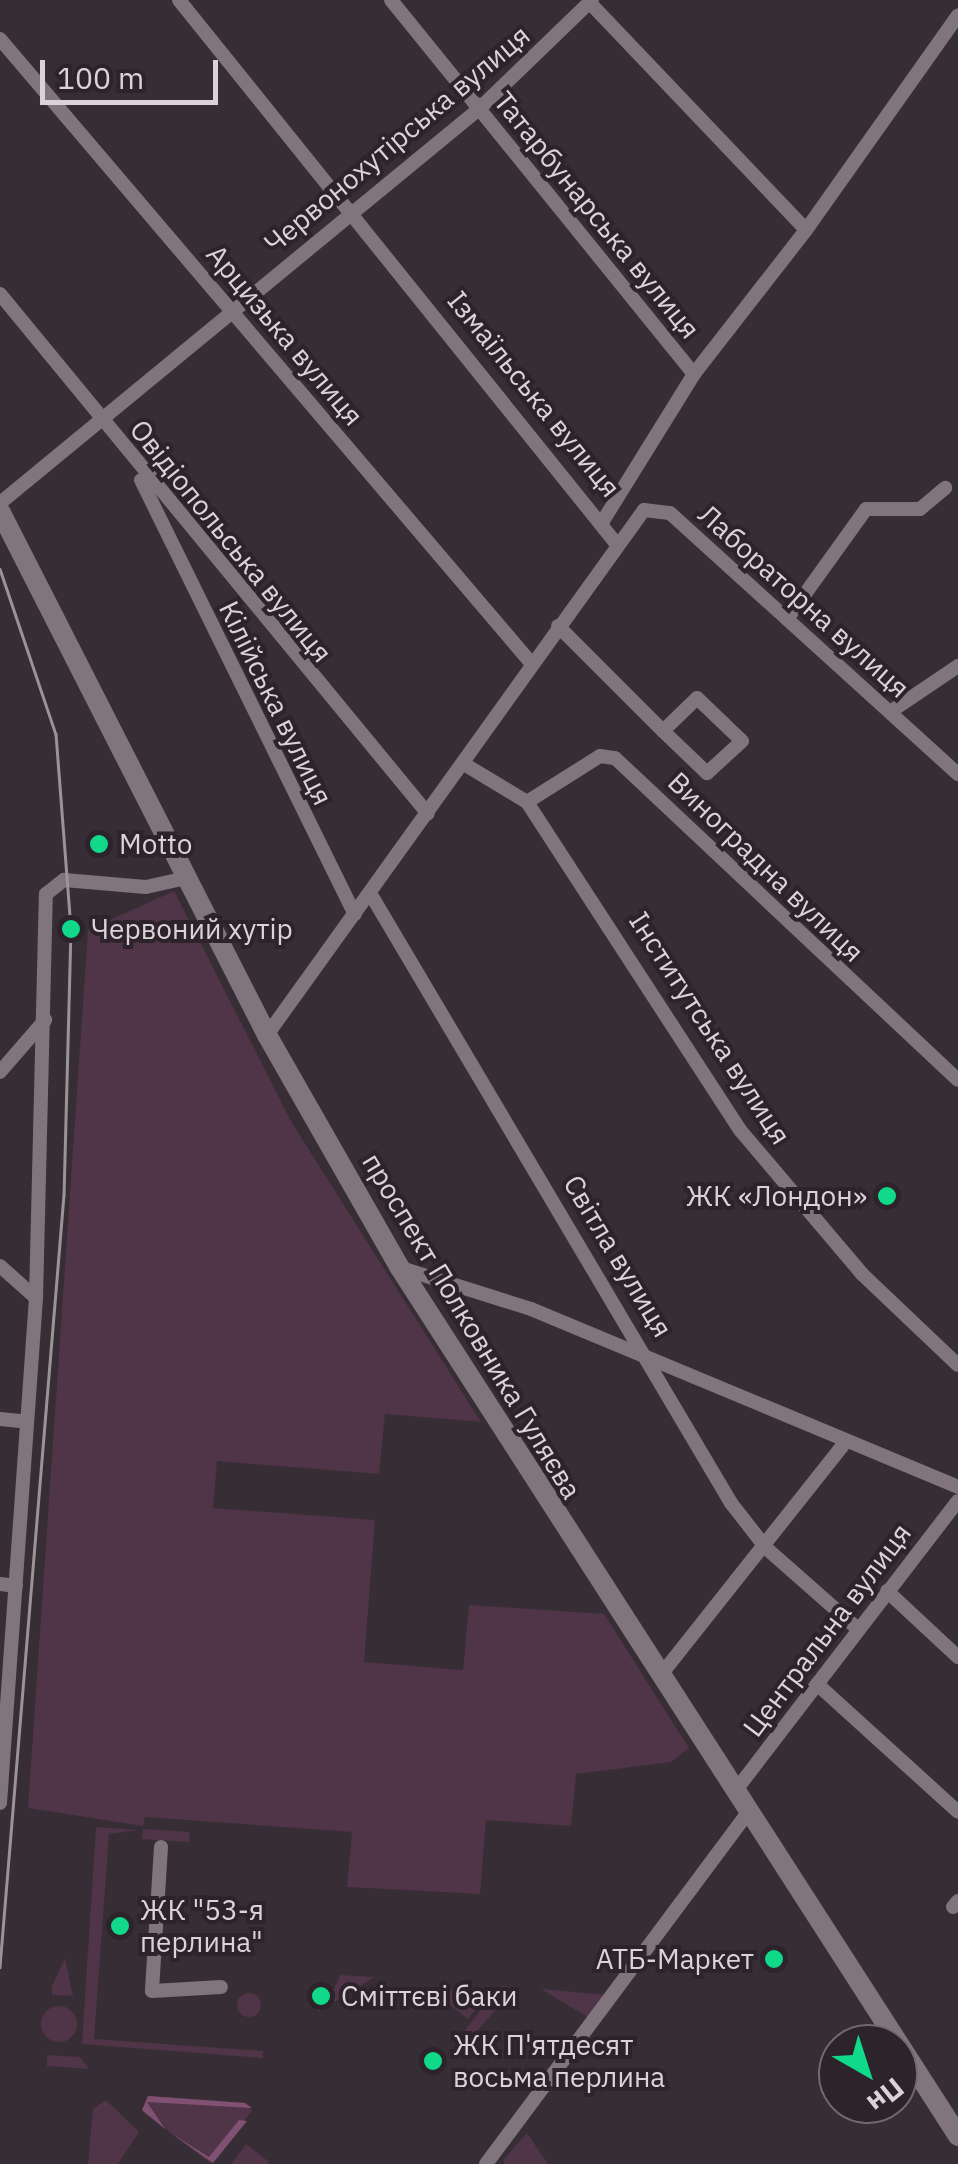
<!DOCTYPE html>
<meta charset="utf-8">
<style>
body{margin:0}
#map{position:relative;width:958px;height:2164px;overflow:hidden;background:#372d34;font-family:"IBM Plex Sans",sans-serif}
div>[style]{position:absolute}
.green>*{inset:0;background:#503448}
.round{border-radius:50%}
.forest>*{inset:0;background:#805172}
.minor>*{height:14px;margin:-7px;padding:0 7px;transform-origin:7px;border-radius:7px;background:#81757d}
.secondary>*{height:20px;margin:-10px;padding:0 10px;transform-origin:10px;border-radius:10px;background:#81757d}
.tram>*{height:2.5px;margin:-1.25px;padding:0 1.25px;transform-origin:1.25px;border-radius:1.25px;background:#9a9398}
.dots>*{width:28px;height:28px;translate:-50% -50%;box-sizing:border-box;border:5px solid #2d232a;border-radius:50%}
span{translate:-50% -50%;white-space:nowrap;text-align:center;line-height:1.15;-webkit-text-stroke:8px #2d232a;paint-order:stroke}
.street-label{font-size:28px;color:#dad4d8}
.poi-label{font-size:28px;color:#dad4d8}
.left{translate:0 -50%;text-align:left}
.right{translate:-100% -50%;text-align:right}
.north{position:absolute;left:818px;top:2024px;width:100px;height:100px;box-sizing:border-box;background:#2d232a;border:2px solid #726a70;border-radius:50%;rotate:141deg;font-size:28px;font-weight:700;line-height:40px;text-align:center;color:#dad4d8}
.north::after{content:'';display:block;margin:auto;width:35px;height:45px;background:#11d98a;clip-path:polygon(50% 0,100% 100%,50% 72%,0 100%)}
.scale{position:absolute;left:40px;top:60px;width:178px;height:45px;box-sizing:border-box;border:5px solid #dad4d8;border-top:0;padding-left:12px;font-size:30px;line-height:35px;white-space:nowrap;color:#dad4d8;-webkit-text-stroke:8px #2d232a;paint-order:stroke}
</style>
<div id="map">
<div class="green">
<i style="clip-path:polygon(174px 891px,292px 1123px,481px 1422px,385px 1414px,379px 1474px,217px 1461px,213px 1508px,375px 1520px,364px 1662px,463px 1670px,469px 1605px,604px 1614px,689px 1748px,671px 1762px,576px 1774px,571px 1826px,486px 1820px,480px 1894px,347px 1887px,352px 1832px,145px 1817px,143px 1826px,28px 1808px,88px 930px)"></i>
<i style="clip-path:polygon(96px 1827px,139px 1830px,109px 1834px,94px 2039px,263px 2051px,263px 2058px,82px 2044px)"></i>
<i style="clip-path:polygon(143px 1829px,190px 1832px,189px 1842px,142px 1839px)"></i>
<i style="clip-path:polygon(65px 1958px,73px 1996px,52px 1995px,52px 1986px)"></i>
<i style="clip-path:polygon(340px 1975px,375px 1977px,318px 2012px,315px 2004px,327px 2005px)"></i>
<i style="clip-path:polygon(500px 1986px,515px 1987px,473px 2036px,465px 2030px)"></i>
<i style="clip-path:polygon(429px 1989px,488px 1993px,468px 2019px)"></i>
<i style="clip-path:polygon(541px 1989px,606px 1995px,589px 2018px)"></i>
<i class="round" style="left:237px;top:1993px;width:24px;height:24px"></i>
<i class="round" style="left:41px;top:2006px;width:36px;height:36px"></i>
<i style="clip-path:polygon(47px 2055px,80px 2057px,89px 2069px,47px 2066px)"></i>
<i style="clip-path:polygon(148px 2096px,245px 2103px,252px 2111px,210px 2163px,143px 2112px)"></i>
<i style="clip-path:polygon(106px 2100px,139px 2132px,118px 2164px,88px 2164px,93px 2109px)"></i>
<i style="clip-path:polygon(527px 2133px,548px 2164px,504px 2164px,504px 2159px)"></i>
<i style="clip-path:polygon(246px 2144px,269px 2162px,268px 2164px,231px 2164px)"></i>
</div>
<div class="forest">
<i style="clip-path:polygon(148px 2096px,245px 2103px,252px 2108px,147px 2102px,165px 2129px,142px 2110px)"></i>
<i style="clip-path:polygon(239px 2120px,247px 2121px,213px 2163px,172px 2134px,209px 2157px)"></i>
</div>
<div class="minor">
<i style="left:179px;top:0;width:696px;rotate:51.19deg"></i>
<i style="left:391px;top:0;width:481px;rotate:51deg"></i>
<i style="left:694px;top:374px;width:173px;rotate:121.8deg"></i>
<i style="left:590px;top:3px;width:313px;rotate:46.4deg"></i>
<i style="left:806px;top:230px;width:182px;rotate:127.9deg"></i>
<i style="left:0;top:39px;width:821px;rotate:49.6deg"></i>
<i style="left:806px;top:230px;width:263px;rotate:-54.7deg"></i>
<i style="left:0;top:294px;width:673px;rotate:50.54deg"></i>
<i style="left:141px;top:480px;width:484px;rotate:63.8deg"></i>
<i style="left:0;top:503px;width:620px;rotate:-39.44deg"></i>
<i style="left:479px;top:109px;width:157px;rotate:-44deg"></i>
<i style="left:787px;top:619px;width:135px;rotate:-54.3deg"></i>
<i style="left:866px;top:509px;width:54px"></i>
<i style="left:920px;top:509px;width:33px;rotate:-40deg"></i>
<i style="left:558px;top:626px;width:148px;rotate:45deg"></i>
<i style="left:663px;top:731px;width:61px;rotate:43.7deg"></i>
<i style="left:707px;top:773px;width:47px;rotate:-42.4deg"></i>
<i style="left:742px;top:741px;width:62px;rotate:-136.3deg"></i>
<i style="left:697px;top:698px;width:47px;rotate:135.9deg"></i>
<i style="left:890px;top:712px;width:82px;rotate:-34.1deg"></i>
<i style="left:464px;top:764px;width:74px;rotate:31.1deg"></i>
<i style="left:527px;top:802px;width:391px;rotate:57deg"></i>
<i style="left:740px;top:1130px;width:189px;rotate:49.7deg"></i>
<i style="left:862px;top:1274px;width:132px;rotate:43.5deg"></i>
<i style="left:527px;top:802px;width:86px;rotate:-32.2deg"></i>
<i style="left:600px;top:756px;width:15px;rotate:8deg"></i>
<i style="left:615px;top:758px;width:470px;rotate:43.2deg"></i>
<i style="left:370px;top:893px;width:709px;rotate:59.38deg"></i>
<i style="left:731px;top:1503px;width:57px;rotate:52.1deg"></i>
<i style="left:766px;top:1548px;width:123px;rotate:41.4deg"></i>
<i style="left:267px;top:1035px;width:646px;rotate:-54.32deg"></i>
<i style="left:644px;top:510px;width:26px;rotate:7deg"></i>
<i style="left:670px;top:513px;width:389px;rotate:42.2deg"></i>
<i style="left:0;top:1072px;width:69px;rotate:-49.1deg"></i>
<i style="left:0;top:1266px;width:48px;rotate:41.6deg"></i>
<i style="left:401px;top:1268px;width:136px;rotate:17.5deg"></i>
<i style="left:531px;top:1309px;width:463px;rotate:22.6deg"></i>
<i style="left:0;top:1419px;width:27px;rotate:6deg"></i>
<i style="left:0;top:1584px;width:16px;rotate:7deg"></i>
<i style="left:887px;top:1591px;width:97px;rotate:42.9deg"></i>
<i style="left:660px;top:1676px;width:295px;rotate:-51.6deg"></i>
<i style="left:817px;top:1684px;width:190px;rotate:42.2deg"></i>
<i style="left:736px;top:1790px;width:364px;rotate:-52.5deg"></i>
<i style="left:0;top:1803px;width:506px;rotate:-85.92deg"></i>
<i style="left:36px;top:1298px;width:404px;rotate:-88.6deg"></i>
<i style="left:46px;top:894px;width:23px;rotate:-38deg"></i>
<i style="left:64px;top:880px;width:82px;rotate:4.9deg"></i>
<i style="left:146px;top:887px;width:41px;rotate:-12.7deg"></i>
<i style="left:161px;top:1847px;width:144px;rotate:93.6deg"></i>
<i style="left:152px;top:1991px;width:69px;rotate:-3.3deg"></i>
<i style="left:953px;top:1907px;width:8px;rotate:-50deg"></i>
<i style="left:486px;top:2164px;width:440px;rotate:-53.3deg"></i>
</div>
<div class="secondary">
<i style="left:0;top:511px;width:588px;rotate:63deg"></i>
<i style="left:267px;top:1035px;width:268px;rotate:60.3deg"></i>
<i style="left:400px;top:1268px;width:1032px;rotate:57.26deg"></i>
</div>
<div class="tram">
<i style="left:0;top:569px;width:174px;rotate:71.3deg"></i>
<i style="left:56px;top:734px;width:196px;rotate:85.6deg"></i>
<i style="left:71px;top:929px;width:266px;rotate:91.5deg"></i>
<i style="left:64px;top:1195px;width:775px;rotate:94.74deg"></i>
</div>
<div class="dots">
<i style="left:99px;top:844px;background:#11d98a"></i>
<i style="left:71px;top:929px;background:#11d98a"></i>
<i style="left:887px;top:1196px;background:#11d98a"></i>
<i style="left:120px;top:1926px;background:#11d98a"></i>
<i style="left:774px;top:1959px;background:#11d98a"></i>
<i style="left:321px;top:1996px;background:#11d98a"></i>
<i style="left:433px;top:2061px;background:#11d98a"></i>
</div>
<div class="street-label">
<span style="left:397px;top:139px;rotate:-40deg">Червонохутірська вулиця</span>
<span style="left:597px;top:215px;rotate:51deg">Татарбунарська вулиця</span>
<span style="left:285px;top:335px;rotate:50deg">Арцизька вулиця</span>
<span style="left:534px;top:394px;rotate:51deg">Ізмаїльська вулиця</span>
<span style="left:231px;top:541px;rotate:51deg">Овідіопольська вулиця</span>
<span style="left:804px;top:601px;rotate:42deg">Лабораторна вулиця</span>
<span style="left:276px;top:703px;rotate:64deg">Кілійська вулиця</span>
<span style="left:766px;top:867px;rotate:44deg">Виноградна вулиця</span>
<span style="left:710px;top:1028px;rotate:57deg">Інститутська вулиця</span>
<span style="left:618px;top:1256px;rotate:59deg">Світла вулиця</span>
<span style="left:472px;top:1326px;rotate:59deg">проспект Полковника Гуляєва</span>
<span style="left:827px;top:1630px;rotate:-53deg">Центральна вулиця</span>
</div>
<div class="poi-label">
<span class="left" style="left:119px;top:844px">Motto</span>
<span class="left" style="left:91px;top:929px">Червоний хутір</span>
<span class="right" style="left:867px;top:1196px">ЖК «Лондон»</span>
<span class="left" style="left:140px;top:1926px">ЖК "53-я<br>перлина"</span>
<span class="right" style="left:754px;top:1959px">АТБ-Маркет</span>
<span class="left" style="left:341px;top:1996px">Сміттєві баки</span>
<span class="left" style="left:453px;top:2061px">ЖК П'ятдесят<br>восьма перлина</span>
</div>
<div class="north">Пн</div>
<div class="scale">100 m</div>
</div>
